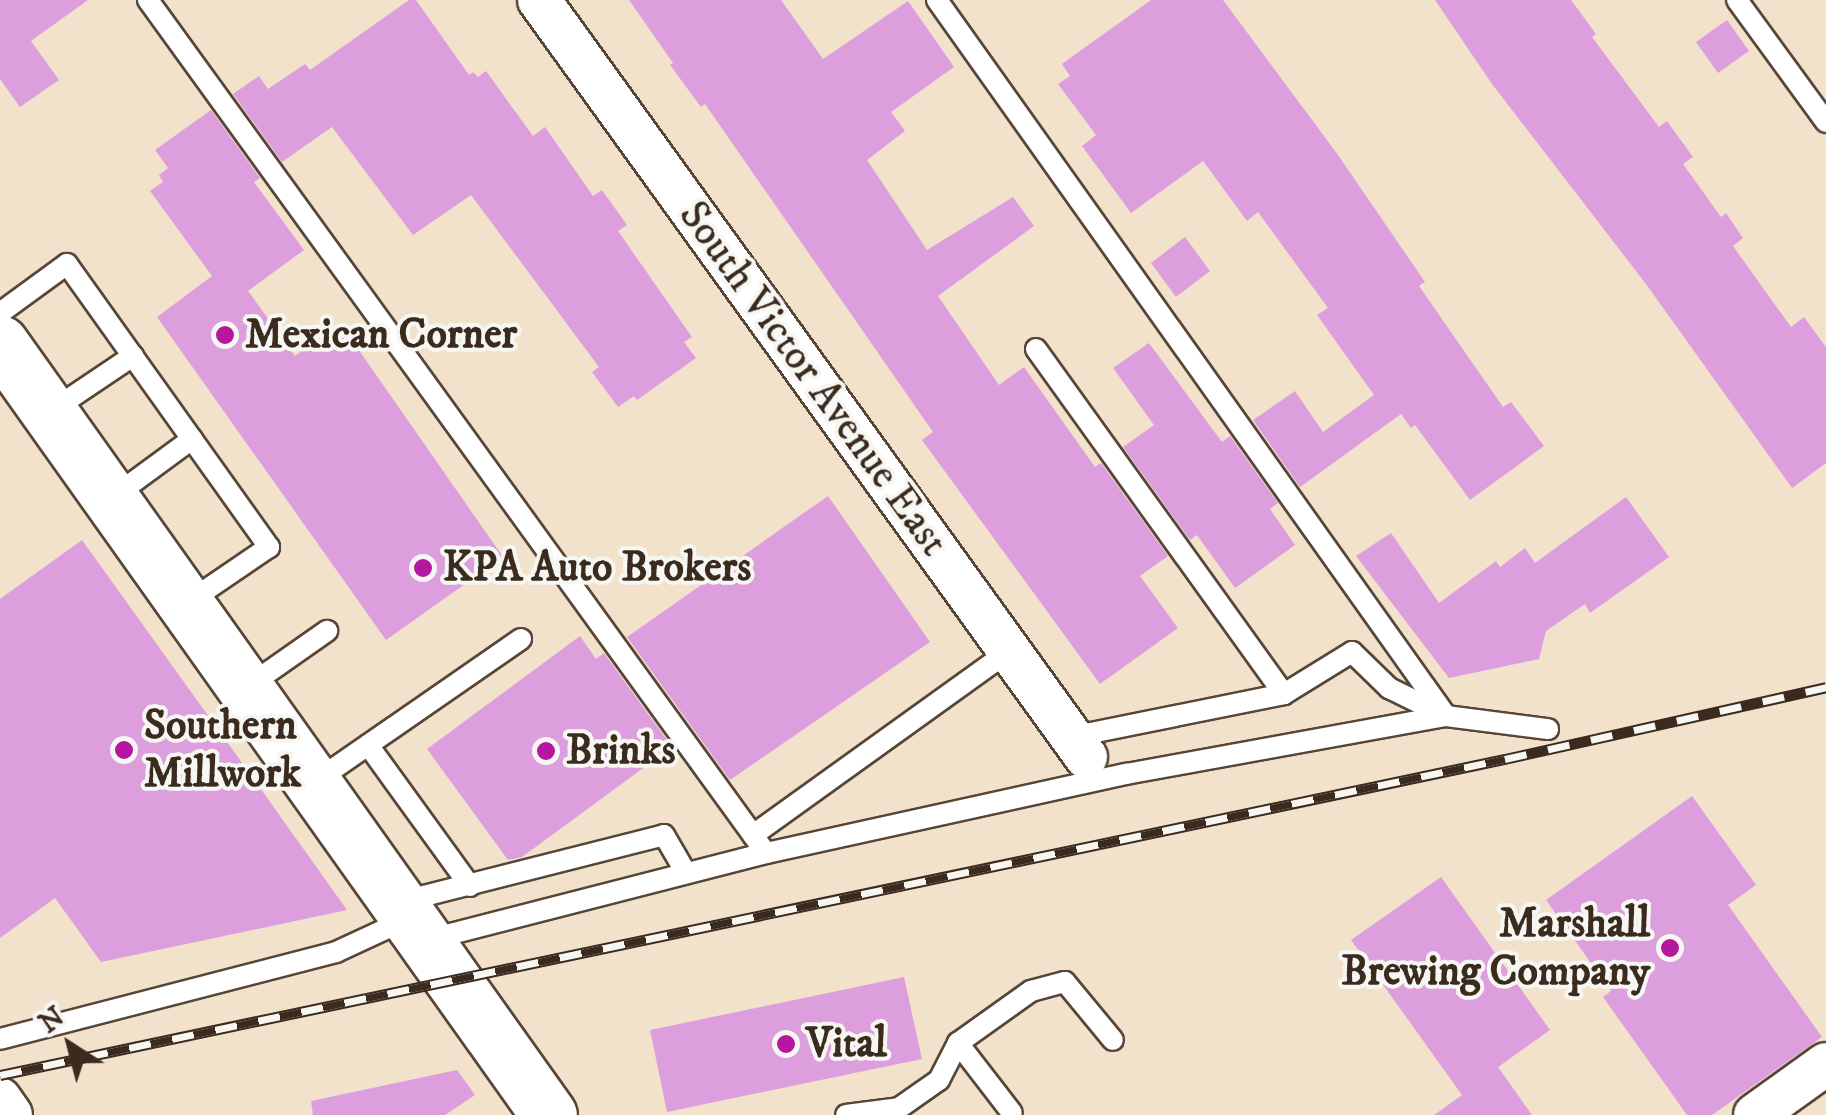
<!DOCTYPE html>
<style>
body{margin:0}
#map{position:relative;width:1826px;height:1115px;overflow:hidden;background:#f3e2cb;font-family:"IM FELL DW Pica",serif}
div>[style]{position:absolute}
.building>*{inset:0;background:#dc9edc}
.roads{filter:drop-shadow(2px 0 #574638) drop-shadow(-2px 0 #574638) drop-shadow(0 2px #574638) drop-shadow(0 -2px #574638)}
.service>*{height:20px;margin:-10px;padding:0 10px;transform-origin:10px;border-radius:10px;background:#fff}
.minor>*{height:42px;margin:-21px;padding:0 21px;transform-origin:21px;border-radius:21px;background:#fff}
.secondary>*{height:55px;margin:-27.5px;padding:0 27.5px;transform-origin:27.5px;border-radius:27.5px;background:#fff}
.rail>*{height:11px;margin-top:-5.5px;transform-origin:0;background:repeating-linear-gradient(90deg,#f6f6f2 0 22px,#3b2a1e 0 44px);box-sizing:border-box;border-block:2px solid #3b2a1e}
.dots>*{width:28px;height:28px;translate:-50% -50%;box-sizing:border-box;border:5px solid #f6f6f2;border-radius:50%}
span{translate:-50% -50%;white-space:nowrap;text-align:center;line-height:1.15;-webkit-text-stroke:8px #f6f6f2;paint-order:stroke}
.poi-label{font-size:42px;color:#3b2a1e;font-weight:700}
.left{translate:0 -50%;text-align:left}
.right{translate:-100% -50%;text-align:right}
.street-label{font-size:42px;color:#3b2a1e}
.north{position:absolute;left:20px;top:995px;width:100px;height:100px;-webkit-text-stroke:8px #f6f6f2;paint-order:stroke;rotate:324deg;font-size:28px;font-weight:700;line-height:40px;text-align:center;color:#3b2a1e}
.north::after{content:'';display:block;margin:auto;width:35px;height:45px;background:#3b2a1e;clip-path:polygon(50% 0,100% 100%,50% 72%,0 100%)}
</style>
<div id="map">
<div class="building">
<i style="clip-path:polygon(0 0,88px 0,31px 41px,59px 80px,20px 107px,0 79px)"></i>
<i style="clip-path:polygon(409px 0,416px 0,469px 75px,473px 72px,478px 77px,486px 71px,533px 136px,545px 127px,593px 196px,602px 190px,627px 225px,618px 231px,692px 337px,684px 342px,696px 358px,637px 400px,634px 396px,618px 407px,592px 372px,599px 367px,471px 195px,413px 235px,332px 127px,282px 162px,233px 94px,259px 76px,268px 89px,305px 64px,310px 70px)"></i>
<i style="clip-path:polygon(629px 0,781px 0,823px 59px,908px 1px,954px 67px,891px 112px,905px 131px,867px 160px,927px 250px,1013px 197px,1034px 226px,938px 296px,999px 385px,1024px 367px,1095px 467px,1101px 463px,1168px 556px,1140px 576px,1178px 628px,1100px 684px,922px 440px,933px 432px,705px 104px,701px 107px,670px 65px,673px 63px)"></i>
<i style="clip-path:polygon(1151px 0,1223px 0,1338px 155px,1425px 282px,1419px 286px,1503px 407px,1511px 402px,1544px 446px,1470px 500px,1415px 425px,1411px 428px,1401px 414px,1300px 487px,1253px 420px,1295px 391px,1323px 432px,1374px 395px,1317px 315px,1328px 308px,1258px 212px,1247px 221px,1203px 161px,1131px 213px,1082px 146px,1096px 135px,1058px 84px,1070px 76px,1062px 64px)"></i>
<i style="clip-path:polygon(1435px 0,1571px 0,1596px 34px,1592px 37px,1659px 127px,1667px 121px,1693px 157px,1683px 164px,1721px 217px,1726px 213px,1743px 238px,1733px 246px,1791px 327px,1804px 317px,1826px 347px,1826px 463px,1792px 488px,1646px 284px,1492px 84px)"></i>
<i style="clip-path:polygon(1727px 20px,1749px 51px,1718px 73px,1696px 42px)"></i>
<i style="clip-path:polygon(211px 110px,260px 178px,254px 182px,304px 250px,248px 291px,295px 356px,340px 323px,503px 557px,386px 640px,157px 317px,212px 276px,150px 191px,163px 182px,159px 175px,168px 168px,155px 150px)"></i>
<i style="clip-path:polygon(1185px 237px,1210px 271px,1176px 297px,1151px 263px)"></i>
<i style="clip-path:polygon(1149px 343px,1222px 442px,1230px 436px,1278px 503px,1270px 509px,1295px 545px,1235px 588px,1197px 535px,1190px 540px,1123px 447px,1154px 425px,1113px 368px)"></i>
<i style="clip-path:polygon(828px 496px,930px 642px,730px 780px,627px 637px)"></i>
<i style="clip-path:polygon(1626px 497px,1669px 557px,1590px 613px,1585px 604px,1546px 631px,1539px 659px,1449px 678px,1356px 556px,1391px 533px,1439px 603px,1496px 561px,1500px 567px,1525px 548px,1535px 563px)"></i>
<i style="clip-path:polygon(82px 540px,250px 774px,347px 910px,101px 962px,55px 898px,0 938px,0 599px)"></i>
<i style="clip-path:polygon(580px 636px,596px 659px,604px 653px,672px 747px,522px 857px,508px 860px,427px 749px)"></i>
<i style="clip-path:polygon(1692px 796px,1756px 885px,1728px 905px,1822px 1037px,1712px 1115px,1687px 1115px,1603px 997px,1611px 991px,1546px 900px)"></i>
<i style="clip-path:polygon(1441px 877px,1550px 1030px,1498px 1067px,1532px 1115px,1434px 1115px,1462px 1095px,1351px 940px)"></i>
<i style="clip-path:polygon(904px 977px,922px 1059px,667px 1112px,650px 1030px)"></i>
<i style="clip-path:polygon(457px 1070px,475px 1095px,445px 1115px,313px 1115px,311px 1101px)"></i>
</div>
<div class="roads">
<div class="service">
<i style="left:148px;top:0;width:1053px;rotate:54.08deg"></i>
<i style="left:937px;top:0;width:878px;rotate:54.59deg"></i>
<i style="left:1737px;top:0;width:151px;rotate:53.9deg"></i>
<i style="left:0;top:313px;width:83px;rotate:-36.2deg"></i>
<i style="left:67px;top:264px;width:348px;rotate:54.5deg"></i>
<i style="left:269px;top:547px;width:99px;rotate:145.7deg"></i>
<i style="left:1036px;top:349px;width:425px;rotate:54.3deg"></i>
<i style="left:51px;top:411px;width:99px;rotate:-33.9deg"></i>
<i style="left:113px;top:497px;width:98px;rotate:-36.3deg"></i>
<i style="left:247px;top:687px;width:98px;rotate:-35deg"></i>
<i style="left:1071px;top:737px;width:217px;rotate:-11.4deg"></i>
<i style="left:1284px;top:694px;width:80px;rotate:-31.7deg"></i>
<i style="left:1352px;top:652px;width:52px;rotate:44.2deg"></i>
<i style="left:1389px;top:688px;width:61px;rotate:26.1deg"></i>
<i style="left:368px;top:745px;width:174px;rotate:54.1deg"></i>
<i style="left:313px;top:783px;width:253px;rotate:-34.7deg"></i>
<i style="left:753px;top:835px;width:315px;rotate:-35.7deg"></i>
<i style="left:404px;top:901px;width:268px;rotate:-14.2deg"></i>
<i style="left:664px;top:835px;width:44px;rotate:59.9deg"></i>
<i style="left:431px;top:939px;width:346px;rotate:-14.4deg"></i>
<i style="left:766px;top:853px;width:369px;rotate:-12.4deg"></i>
<i style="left:1126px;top:774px;width:325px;rotate:-10.3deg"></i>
<i style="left:1446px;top:716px;width:103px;rotate:7.3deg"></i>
<i style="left:0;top:1039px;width:347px;rotate:-14.5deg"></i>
<i style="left:336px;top:952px;width:78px;rotate:-24.9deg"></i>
<i style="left:958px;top:1043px;width:88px;rotate:52.4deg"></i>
<i style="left:846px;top:1115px;width:53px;rotate:-7.5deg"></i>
<i style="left:899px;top:1108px;width:49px;rotate:-35deg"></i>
<i style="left:939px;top:1080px;width:42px;rotate:-62.8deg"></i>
<i style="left:958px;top:1043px;width:90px;rotate:-35.5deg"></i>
<i style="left:1031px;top:991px;width:35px;rotate:-15deg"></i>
<i style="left:1065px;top:982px;width:75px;rotate:50.4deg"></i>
</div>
<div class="minor">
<i style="left:539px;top:0;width:934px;rotate:54.15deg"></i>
<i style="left:0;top:1099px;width:19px;rotate:55deg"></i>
<i style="left:1755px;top:1115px;width:87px;rotate:-35.7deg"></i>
</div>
<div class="secondary">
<i style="left:0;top:343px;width:947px;rotate:54.58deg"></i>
</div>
</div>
<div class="rail">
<i style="left:0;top:1075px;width:1538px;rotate:-11.86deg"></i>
<i style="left:1505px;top:759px;width:329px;rotate:-12.6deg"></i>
</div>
<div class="dots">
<i style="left:225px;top:335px;background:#b5179e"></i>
<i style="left:423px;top:568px;background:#b5179e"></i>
<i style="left:124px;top:750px;background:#b5179e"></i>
<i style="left:546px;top:751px;background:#b5179e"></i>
<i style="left:1670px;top:948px;background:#b5179e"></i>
<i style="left:786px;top:1044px;background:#b5179e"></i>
</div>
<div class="poi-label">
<span class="left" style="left:245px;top:335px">Mexican Corner</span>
<span class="left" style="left:443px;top:568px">KPA Auto Brokers</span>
<span class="left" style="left:144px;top:750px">Southern<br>Millwork</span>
<span class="left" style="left:566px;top:751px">Brinks</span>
<span class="right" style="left:1650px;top:948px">Marshall<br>Brewing Company</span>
<span class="left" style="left:806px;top:1044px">Vital</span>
</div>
<div class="street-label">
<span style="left:813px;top:379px;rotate:54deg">South Victor Avenue East</span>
</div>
<div class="north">N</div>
</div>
